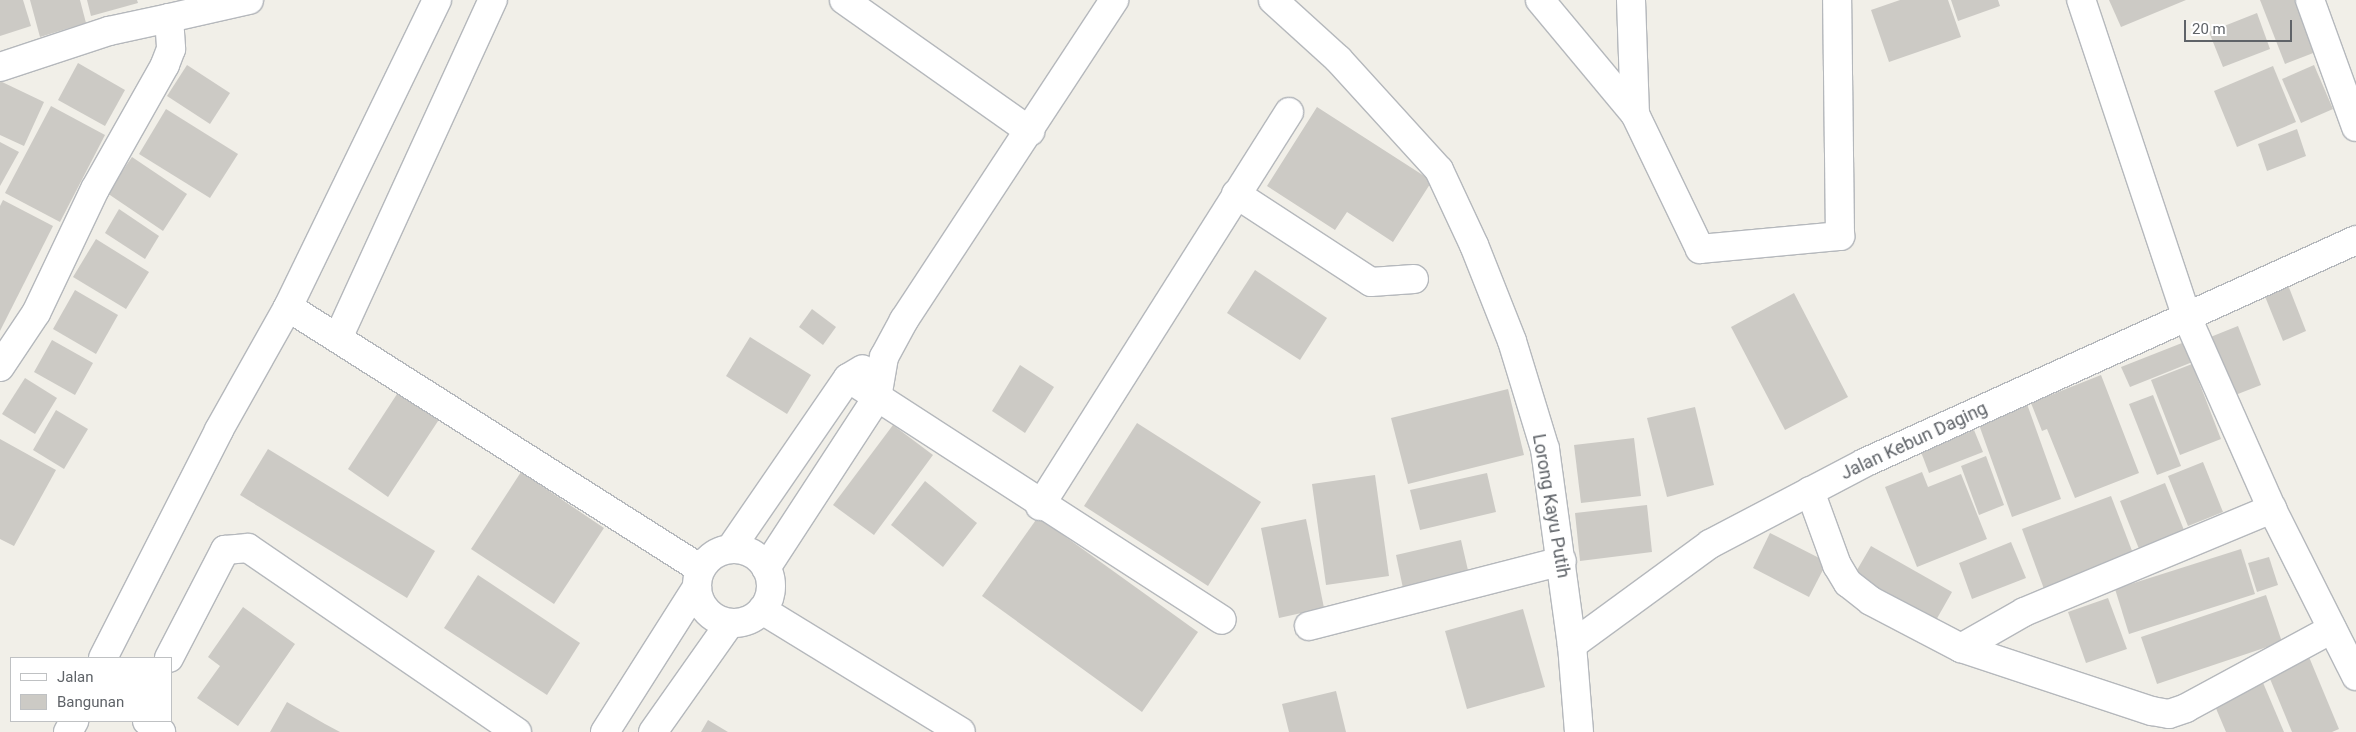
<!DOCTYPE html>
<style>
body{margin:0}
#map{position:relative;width:2356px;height:732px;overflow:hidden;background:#f1efe8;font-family:Roboto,sans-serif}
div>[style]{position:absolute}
.building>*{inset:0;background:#cccac5}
.roads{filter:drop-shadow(1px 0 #b5b8bc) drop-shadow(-1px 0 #b5b8bc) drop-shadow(0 1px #b5b8bc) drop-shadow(0 -1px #b5b8bc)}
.minor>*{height:28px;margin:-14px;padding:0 14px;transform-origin:14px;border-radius:14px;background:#fff}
.minor>.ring{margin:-14px;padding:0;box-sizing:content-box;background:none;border:28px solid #fff;border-radius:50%}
span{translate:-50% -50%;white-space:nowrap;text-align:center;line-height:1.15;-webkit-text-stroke:4px #fff;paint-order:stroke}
.street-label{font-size:18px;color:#5f6368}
.legend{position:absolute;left:10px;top:657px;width:162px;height:65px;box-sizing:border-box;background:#fff;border:1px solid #bfc1c3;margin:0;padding:6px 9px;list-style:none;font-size:15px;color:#5f6368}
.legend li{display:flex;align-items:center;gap:10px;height:25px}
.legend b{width:25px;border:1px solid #bfc1c3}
.scale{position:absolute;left:2184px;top:20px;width:108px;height:22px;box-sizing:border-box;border:2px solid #5f6368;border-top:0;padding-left:6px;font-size:15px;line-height:18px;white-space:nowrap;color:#5f6368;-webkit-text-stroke:4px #fff;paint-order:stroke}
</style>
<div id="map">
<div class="building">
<i style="clip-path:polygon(0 0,23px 0,31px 26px,0 36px)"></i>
<i style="clip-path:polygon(30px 0,80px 0,86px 23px,40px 37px)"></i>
<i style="clip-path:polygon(87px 0,137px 0,138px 3px,91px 16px)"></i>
<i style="clip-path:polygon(1900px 0,1948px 0,1961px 37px,1889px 62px,1871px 10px)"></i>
<i style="clip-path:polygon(1951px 0,1998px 0,2000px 6px,1958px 21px)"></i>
<i style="clip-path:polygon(2109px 0,2186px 0,2121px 27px)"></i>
<i style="clip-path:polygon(2260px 0,2302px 0,2321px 50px,2285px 64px)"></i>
<i style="clip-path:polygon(2257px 13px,2270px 49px,2223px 67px,2209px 32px)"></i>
<i style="clip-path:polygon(78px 63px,125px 90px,105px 126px,58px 100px)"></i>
<i style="clip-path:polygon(187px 65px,230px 93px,210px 124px,167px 96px)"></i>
<i style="clip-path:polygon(2314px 65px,2333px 109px,2301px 123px,2282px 79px)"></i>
<i style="clip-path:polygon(2273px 66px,2296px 122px,2237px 147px,2214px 91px)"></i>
<i style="clip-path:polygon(0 81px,44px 102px,24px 146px,0 135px)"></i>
<i style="clip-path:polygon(51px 106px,105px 135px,60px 222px,5px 193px)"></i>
<i style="clip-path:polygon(1317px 107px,1432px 181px,1393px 242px,1347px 212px,1335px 230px,1267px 186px)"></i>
<i style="clip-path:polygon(166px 109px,238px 154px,210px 198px,139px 154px)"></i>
<i style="clip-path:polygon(2297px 129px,2306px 156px,2267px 171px,2258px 144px)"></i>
<i style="clip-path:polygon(0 142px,19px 152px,0 186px)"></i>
<i style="clip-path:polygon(132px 157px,187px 194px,163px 231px,107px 193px)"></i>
<i style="clip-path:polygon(3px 200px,53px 226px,0 331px,0 206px)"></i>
<i style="clip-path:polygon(119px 209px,159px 236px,145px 259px,105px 233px)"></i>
<i style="clip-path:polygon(96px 239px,149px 272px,126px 309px,73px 277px)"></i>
<i style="clip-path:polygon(1255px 270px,1327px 318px,1300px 360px,1227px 313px)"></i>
<i style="clip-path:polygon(2288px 285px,2306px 331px,2283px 341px,2264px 294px)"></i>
<i style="clip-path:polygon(75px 290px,118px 315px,96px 354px,53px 329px)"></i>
<i style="clip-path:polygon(1794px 293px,1848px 397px,1785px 430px,1731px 327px)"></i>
<i style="clip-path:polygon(812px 309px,836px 327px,823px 345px,799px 327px)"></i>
<i style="clip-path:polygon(2238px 326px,2261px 385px,2225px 399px,2203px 340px)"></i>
<i style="clip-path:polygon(750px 337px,811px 375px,787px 414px,726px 376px)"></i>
<i style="clip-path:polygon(52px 340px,93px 363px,75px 395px,34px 372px)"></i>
<i style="clip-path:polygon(2187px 341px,2195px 361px,2130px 387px,2121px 367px)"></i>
<i style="clip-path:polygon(2192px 364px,2221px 439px,2180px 455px,2151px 380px)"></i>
<i style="clip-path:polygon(1020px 365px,1054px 387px,1025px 433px,992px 411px)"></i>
<i style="clip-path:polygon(2101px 375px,2139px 473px,2075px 498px,2047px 429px,2042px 431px,2031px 403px)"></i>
<i style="clip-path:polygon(25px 378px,57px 398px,35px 434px,2px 414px)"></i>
<i style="clip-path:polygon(1508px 389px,1524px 455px,1408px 484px,1391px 418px)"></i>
<i style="clip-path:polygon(399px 391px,440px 418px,388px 497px,348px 469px)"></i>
<i style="clip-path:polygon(2153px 395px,2181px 466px,2157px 475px,2129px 404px)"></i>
<i style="clip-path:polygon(2027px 404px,2061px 499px,2012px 517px,1978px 422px)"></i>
<i style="clip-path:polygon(1695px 407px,1714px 485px,1667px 497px,1647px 418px)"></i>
<i style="clip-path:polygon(56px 410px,88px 429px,64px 469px,33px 450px)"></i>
<i style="clip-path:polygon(1137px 423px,1261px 502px,1208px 586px,1084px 506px)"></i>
<i style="clip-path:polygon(893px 425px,933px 455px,874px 535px,833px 505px)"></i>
<i style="clip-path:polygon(1974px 430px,1983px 452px,1929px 473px,1921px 452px)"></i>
<i style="clip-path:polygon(1634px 438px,1641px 496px,1581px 503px,1574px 445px)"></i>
<i style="clip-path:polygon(0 439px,56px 470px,14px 546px,0 539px)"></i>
<i style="clip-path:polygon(268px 449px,435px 551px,407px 598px,240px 495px)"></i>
<i style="clip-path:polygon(1986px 456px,2004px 505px,1979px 515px,1961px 466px)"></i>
<i style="clip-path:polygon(2203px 462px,2223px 512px,2188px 526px,2168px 476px)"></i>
<i style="clip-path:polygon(521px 472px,604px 528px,554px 604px,471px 549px)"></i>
<i style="clip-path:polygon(1922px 472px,1928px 487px,1961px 474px,1987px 539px,1917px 567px,1885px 487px)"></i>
<i style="clip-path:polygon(1487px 473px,1496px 512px,1420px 530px,1410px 490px)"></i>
<i style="clip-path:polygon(1375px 475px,1389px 576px,1326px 585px,1312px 484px)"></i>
<i style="clip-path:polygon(925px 481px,977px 523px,943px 567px,891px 525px)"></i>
<i style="clip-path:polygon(2165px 483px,2186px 535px,2141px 554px,2120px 501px)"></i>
<i style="clip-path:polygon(2111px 496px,2134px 556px,2044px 589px,2022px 529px)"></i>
<i style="clip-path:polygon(1647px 505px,1652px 552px,1580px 561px,1575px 513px)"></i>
<i style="clip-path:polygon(1038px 517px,1198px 632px,1142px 712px,982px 596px)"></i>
<i style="clip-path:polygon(1306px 519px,1324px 608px,1279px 618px,1261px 528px)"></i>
<i style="clip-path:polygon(1770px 533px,1827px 562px,1809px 597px,1753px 568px)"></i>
<i style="clip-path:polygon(1461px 540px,1470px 579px,1404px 593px,1396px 555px)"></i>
<i style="clip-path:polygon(2011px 542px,2026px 578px,1972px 599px,1959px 563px)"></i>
<i style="clip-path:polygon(1871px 546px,1952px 592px,1931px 629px,1850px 582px)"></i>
<i style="clip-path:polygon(2241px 549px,2255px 594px,2129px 634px,2115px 589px)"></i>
<i style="clip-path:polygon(2269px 557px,2278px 585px,2257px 592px,2248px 563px)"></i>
<i style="clip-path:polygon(478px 575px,580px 643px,547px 695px,444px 628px)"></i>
<i style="clip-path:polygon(2266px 595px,2282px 642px,2157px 684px,2141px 637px)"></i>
<i style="clip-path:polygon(2108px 598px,2127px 649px,2086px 663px,2068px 612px)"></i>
<i style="clip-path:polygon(243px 607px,295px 644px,238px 726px,197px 698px,220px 666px,208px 657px)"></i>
<i style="clip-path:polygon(1523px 609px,1545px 687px,1467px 709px,1445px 631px)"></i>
<i style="clip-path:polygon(2309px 657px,2339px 729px,2332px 732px,2292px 732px,2268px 674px)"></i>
<i style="clip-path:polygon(2261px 678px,2284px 732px,2226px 732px,2212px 699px)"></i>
<i style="clip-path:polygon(1336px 691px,1346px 732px,1289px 732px,1282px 704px)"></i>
<i style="clip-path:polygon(287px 702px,325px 724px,340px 732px,270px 732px)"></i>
<i style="clip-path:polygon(708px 720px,728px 732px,701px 732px)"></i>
</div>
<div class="roads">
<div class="minor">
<i style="left:844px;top:0;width:228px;rotate:35.2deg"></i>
<i style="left:1273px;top:0;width:88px;rotate:42.2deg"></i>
<i style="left:1338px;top:59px;width:150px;rotate:47.7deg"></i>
<i style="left:1439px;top:170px;width:83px;rotate:65deg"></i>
<i style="left:1474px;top:245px;width:103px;rotate:68.4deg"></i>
<i style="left:1512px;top:341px;width:113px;rotate:73deg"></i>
<i style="left:1545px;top:449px;width:198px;rotate:82.2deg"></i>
<i style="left:1540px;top:0;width:148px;rotate:50.2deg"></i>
<i style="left:1635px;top:114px;width:150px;rotate:64.3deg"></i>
<i style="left:1700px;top:249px;width:141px;rotate:-5.3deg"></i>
<i style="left:1840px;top:236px;width:236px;rotate:-90.7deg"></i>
<i style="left:1631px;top:0;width:114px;rotate:88deg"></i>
<i style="left:2310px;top:0;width:135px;rotate:70.1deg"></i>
<i style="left:169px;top:18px;width:82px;rotate:-12.7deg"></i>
<i style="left:0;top:67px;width:115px;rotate:-18.3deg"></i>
<i style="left:109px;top:31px;width:61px;rotate:-12.2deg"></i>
<i style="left:169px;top:18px;width:31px;rotate:86deg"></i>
<i style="left:171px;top:49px;width:17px;rotate:111deg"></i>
<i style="left:165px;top:65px;width:142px;rotate:119.4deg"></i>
<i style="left:95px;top:189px;width:137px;rotate:115.4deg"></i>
<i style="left:36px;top:313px;width:65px;rotate:123.7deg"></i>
<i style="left:1236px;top:194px;width:161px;rotate:33.1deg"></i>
<i style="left:1371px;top:282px;width:43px;rotate:-4deg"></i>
<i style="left:288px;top:307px;width:488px;rotate:32.4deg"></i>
<i style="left:338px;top:338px;width:372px;rotate:-65.4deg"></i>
<i style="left:848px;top:378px;width:445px;rotate:32.9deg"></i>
<i style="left:1810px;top:491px;width:79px;rotate:70deg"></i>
<i style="left:1837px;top:565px;width:21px;rotate:59deg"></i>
<i style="left:1848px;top:583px;width:29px;rotate:38deg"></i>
<i style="left:1871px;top:601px;width:102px;rotate:27.6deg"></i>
<i style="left:1961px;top:648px;width:201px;rotate:18.3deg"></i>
<i style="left:2152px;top:711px;width:17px;rotate:10deg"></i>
<i style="left:2169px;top:714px;width:18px;rotate:-19deg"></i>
<i style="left:2186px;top:708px;width:166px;rotate:-28.4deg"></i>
<i style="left:1040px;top:506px;width:466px;rotate:-57.7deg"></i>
<i style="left:2272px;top:509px;width:187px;rotate:63.3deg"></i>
<i style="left:731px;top:548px;width:206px;rotate:-55.5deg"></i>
<i style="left:848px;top:378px;width:17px;rotate:-31deg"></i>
<i class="ring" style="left:697px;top:549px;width:46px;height:46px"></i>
<i style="left:766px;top:568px;width:203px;rotate:-56.9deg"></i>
<i style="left:877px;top:398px;width:42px;rotate:-80.3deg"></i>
<i style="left:884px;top:357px;width:42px;rotate:-61.6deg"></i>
<i style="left:904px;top:320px;width:383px;rotate:-56.7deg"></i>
<i style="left:762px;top:610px;width:233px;rotate:31.5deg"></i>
<i style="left:1309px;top:626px;width:261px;rotate:-14.4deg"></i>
<i style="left:1961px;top:648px;width:73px;rotate:-29.7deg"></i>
<i style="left:2024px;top:612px;width:269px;rotate:-22.6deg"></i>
<i style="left:2272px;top:509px;width:212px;rotate:-113.9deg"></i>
<i style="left:2186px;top:315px;width:332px;rotate:-108.4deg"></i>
<i style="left:103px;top:658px;width:256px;rotate:-63deg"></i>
<i style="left:219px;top:430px;width:141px;rotate:-60.7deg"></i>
<i style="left:288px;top:307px;width:341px;rotate:-64.1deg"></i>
<i style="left:169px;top:658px;width:122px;rotate:-62.6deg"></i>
<i style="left:225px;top:550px;width:23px;rotate:-5deg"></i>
<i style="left:248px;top:548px;width:326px;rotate:34.4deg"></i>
<i style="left:147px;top:721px;width:18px;rotate:38deg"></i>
<i style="left:68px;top:732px;width:13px;rotate:-61deg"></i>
<i style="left:605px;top:732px;width:172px;rotate:-57.6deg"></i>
<i style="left:653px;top:732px;width:133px;rotate:-54.8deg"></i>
<i style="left:1579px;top:732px;width:87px;rotate:-94.6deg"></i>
<i style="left:1572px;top:645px;width:171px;rotate:-36.2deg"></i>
<i style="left:1710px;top:544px;width:174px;rotate:-27.7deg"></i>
<i style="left:1864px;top:463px;width:540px;rotate:-24.38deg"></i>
</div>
</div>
<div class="street-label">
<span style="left:1914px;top:441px;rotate:-25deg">Jalan Kebun Daging</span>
<span style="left:1551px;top:506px;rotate:80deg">Lorong Kayu Putih</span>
</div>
<ul class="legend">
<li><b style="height:6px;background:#fff"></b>Jalan</li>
<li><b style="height:14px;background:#cccac5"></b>Bangunan</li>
</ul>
<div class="scale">20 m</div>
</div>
